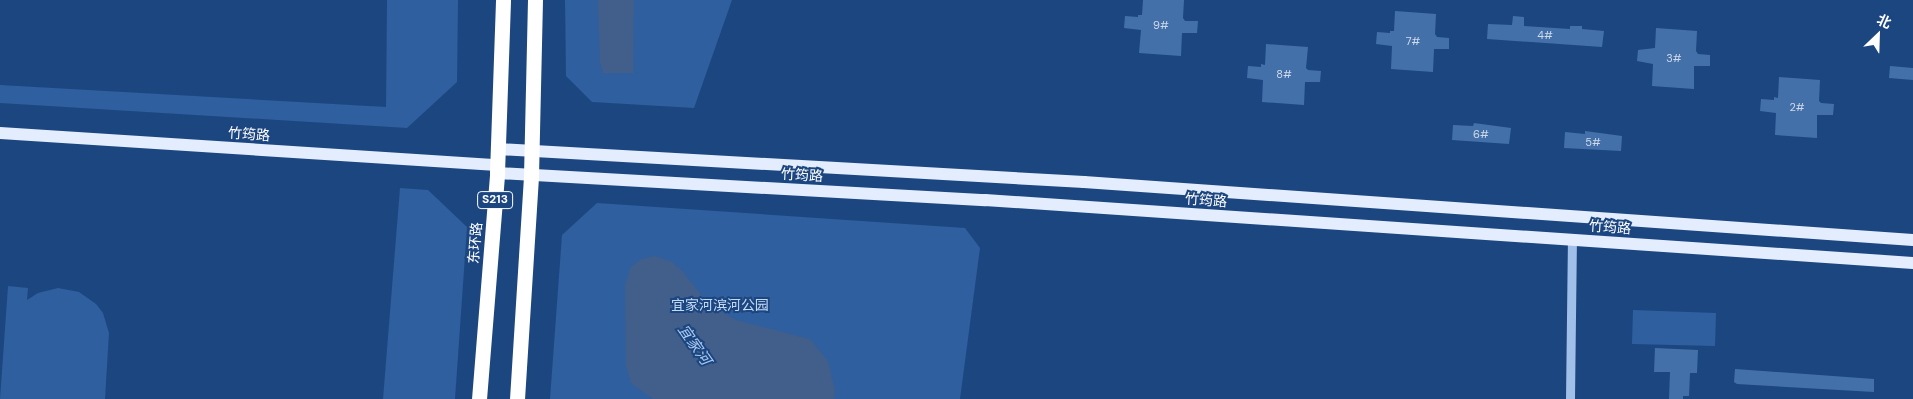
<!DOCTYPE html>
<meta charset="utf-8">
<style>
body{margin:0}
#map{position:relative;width:1913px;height:399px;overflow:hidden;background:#1c4680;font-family:"DM Sans","Noto Sans SC",sans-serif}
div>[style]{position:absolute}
.green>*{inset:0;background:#2f5f9e}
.water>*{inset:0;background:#415f8a}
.building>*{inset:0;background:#4470aa}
.minor>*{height:9px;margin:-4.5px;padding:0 4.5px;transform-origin:4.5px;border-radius:4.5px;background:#a0bfe9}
.major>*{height:12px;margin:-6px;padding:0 6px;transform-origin:6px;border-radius:6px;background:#e3edfe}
.highway>*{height:15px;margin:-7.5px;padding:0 7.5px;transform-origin:7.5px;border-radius:7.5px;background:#fff}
span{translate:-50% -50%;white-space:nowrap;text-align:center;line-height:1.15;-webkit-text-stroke:4px #1c4680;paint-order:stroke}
.number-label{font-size:11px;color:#d0dbea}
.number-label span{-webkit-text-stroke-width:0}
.shield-label span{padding:1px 4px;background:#1c4680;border:1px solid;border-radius:4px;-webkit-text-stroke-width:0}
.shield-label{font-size:12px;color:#fff;font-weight:700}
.street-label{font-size:14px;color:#fff}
.park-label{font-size:14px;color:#c4daf7}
.water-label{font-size:15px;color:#abcaf1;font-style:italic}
.north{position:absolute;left:1853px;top:10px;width:50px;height:50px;-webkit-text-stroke:4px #1c4680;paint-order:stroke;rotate:24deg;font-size:14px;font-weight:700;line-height:20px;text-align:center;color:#fff}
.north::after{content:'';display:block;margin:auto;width:18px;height:22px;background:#fff;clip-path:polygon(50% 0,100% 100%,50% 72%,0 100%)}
</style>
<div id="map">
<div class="green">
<i style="clip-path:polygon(387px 0,458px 0,457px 82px,407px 128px,0 103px,0 85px,386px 107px)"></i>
<i style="clip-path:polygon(565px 0,732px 0,694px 108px,592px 102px,566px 76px)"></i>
<i style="clip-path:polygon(400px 188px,428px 190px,467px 227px,455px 399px,383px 399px)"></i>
<i style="clip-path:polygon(597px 203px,965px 228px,980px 248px,960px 399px,550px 399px,562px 235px)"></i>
<i style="clip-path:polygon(8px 286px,28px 288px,27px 300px,38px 293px,58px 288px,79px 292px,96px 304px,103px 313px,109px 333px,105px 399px,0 399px)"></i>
<i style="clip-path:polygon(1633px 310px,1716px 313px,1715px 346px,1632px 344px)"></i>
</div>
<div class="water">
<i style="clip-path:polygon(598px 0,634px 0,633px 73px,603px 73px,600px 63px)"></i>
<i style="clip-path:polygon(655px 256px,672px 262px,683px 272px,709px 305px,736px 320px,810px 339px,828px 361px,835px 391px,834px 399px,653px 399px,631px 383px,626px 365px,625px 285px,631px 267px,641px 259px)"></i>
</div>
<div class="building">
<i style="clip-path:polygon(1143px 0,1184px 0,1183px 18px,1185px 21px,1198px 21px,1197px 33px,1182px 33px,1181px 56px,1139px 53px,1141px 30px,1124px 28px,1125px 16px,1138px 17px,1138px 15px,1142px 15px)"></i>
<i style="clip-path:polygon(1395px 11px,1436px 14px,1435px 34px,1437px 37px,1449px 38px,1449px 49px,1434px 49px,1433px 72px,1391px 69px,1392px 46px,1376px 44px,1377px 32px,1390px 33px,1390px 31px,1394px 31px)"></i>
<i style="clip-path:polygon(1513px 16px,1524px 17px,1524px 26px,1570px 29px,1570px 26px,1582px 26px,1582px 29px,1604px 31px,1602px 47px,1487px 39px,1488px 24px,1512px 25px)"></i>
<i style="clip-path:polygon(1656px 28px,1697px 31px,1696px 51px,1698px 54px,1710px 55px,1710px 66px,1694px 66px,1694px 89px,1652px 86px,1653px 64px,1637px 61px,1638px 50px,1655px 48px)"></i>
<i style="clip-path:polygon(1266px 44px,1308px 47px,1306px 68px,1308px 70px,1321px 71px,1320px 82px,1305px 82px,1304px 105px,1262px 102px,1263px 80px,1247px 78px,1248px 66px,1261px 67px,1261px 64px,1265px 65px)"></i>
<i style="clip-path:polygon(1890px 66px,1913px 68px,1913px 80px,1889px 78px)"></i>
<i style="clip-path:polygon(1779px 77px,1820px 80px,1819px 101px,1821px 103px,1834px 104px,1833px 115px,1817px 115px,1817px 138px,1775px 135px,1776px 113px,1760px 111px,1761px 99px,1774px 100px,1774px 97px,1778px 98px)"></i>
<i style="clip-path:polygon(1474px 123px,1511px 128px,1509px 144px,1452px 140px,1453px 125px,1473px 126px)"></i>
<i style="clip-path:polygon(1585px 131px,1622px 136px,1621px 151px,1564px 148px,1565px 132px,1585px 134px)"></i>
<i style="clip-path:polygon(1655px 348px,1698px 350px,1697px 373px,1690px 373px,1689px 396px,1683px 396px,1683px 399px,1669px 399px,1670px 372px,1654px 372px)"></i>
<i style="clip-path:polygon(1735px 369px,1874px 379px,1874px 392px,1737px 384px,1734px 382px)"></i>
</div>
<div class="minor">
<i style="left:1570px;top:399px;width:160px;rotate:-89.3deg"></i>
</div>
<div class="major">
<i style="left:0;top:133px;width:498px;rotate:3.7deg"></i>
<i style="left:498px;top:149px;width:587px;rotate:3.22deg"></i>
<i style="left:1084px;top:182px;width:831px;rotate:4deg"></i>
<i style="left:497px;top:173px;width:489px;rotate:3.2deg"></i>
<i style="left:985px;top:200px;width:930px;rotate:3.88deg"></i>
</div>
<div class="highway">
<i style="left:479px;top:399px;width:227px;rotate:-85.4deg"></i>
<i style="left:497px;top:173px;width:173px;rotate:-88deg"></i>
<i style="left:517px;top:399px;width:223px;rotate:-86.4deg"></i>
<i style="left:531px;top:176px;width:176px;rotate:-88.7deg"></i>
</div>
<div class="number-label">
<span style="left:1161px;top:25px">9#</span>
<span style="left:1545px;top:35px">4#</span>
<span style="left:1413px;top:41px">7#</span>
<span style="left:1674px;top:58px">3#</span>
<span style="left:1284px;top:74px">8#</span>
<span style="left:1797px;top:107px">2#</span>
<span style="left:1481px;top:134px">6#</span>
<span style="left:1593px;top:142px">5#</span>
</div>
<div class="shield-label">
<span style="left:495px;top:200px">S213</span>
</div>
<div class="street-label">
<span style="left:249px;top:134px;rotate:4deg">竹筠路</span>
<span style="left:802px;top:175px;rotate:3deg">竹筠路</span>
<span style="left:1206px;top:200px;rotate:4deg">竹筠路</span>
<span style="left:1610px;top:227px;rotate:4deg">竹筠路</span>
<span style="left:475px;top:243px;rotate:-85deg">东环路</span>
</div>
<div class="park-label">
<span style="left:720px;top:305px">宜家河滨河公园</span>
</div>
<div class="water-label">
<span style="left:694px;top:345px;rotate:55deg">宜家河</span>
</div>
<div class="north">北</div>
</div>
